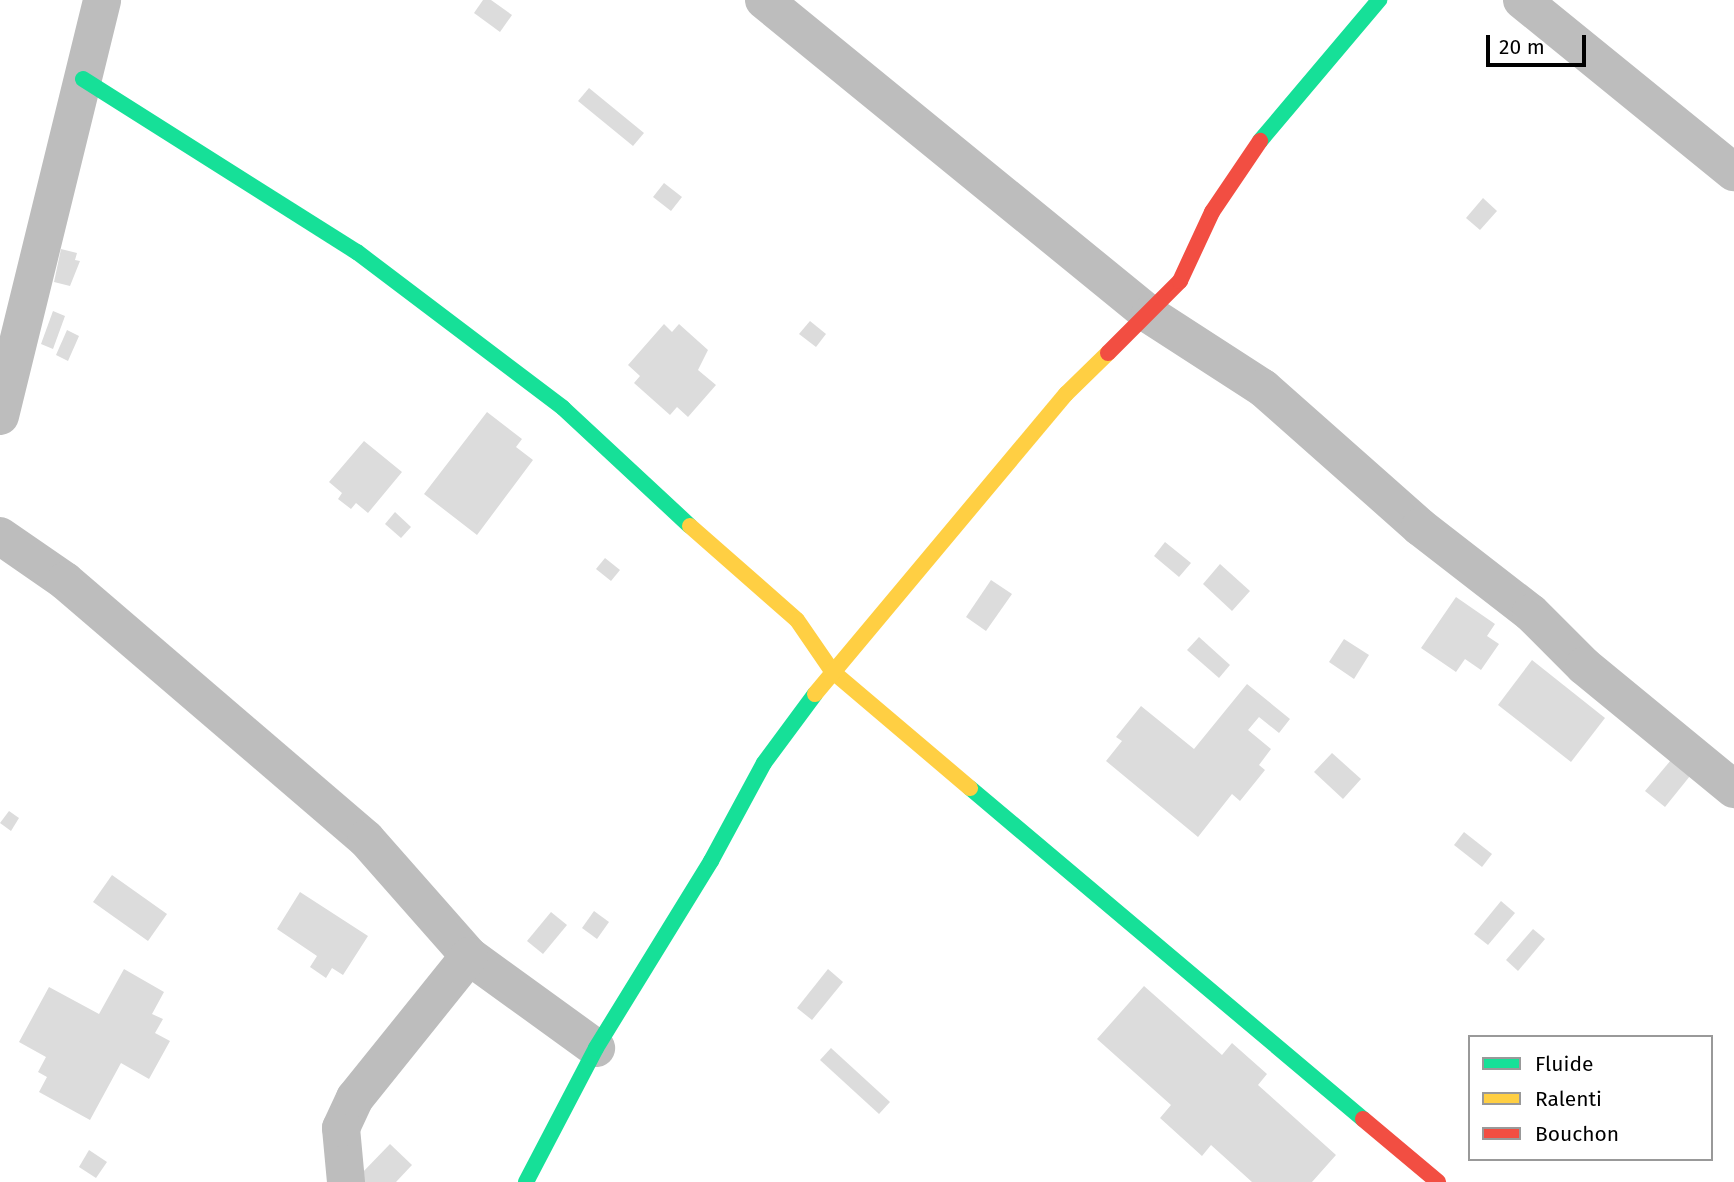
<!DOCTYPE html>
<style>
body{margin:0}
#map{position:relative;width:1734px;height:1182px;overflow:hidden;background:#fff;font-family:"Fira Sans",sans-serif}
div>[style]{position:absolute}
.building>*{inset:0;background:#dcdcdc}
.street>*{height:38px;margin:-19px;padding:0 19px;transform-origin:19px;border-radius:19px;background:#bdbdbd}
.fast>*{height:16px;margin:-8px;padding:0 8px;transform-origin:8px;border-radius:8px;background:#16e098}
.slow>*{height:16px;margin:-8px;padding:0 8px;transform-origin:8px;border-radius:8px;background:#ffcf43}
.jam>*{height:16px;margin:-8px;padding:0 8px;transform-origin:8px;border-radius:8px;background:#f24e42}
span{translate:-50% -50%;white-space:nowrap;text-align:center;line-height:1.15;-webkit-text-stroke:5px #fff;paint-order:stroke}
.legend{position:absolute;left:1468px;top:1035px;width:245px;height:126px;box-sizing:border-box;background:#fff;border:2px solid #999;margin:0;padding:9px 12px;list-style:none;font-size:21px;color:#000}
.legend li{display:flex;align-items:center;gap:14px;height:35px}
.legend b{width:35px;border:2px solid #999}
.scale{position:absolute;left:1486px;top:35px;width:100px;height:32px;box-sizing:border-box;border:4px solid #000;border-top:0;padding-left:9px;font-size:21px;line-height:24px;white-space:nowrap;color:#000;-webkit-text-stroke:5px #fff;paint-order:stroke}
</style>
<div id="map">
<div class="building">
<i style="clip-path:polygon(483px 0,491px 0,512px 15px,500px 32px,474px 13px)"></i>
<i style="clip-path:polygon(589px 88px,644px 133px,633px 146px,578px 101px)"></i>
<i style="clip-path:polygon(664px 183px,682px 197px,671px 211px,653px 197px)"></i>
<i style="clip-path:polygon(1483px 198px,1497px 211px,1480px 230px,1466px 218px)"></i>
<i style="clip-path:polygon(61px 249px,77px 253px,75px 260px,80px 261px,70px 286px,54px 282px)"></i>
<i style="clip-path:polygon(53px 311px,65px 316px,53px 349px,41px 344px)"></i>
<i style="clip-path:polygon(810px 321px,826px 334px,816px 347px,799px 334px)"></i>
<i style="clip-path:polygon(664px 324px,672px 332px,679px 324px,708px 350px,698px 370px,716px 385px,688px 417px,677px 407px,670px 415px,634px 383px,640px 376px,628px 365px)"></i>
<i style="clip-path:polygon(67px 330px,79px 336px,68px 361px,56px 355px)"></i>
<i style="clip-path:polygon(487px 412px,522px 439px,516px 447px,533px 460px,477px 535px,424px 494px)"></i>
<i style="clip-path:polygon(364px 441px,402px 472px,368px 513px,356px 503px,351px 509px,338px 499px,342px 493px,329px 482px)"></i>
<i style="clip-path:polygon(395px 512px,411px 527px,401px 538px,385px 524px)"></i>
<i style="clip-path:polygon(1165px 542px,1191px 563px,1179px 577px,1154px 556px)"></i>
<i style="clip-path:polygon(605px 558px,620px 570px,611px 581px,596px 569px)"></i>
<i style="clip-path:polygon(1220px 564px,1250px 591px,1232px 611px,1203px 584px)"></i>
<i style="clip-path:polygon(991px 580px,1012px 594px,986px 631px,966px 617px)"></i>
<i style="clip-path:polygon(1456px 597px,1495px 624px,1487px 636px,1499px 644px,1481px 670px,1465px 659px,1456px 672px,1421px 648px)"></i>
<i style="clip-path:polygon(1199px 637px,1230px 665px,1219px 678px,1187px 650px)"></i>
<i style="clip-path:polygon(1344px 639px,1369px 655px,1354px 679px,1329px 662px)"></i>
<i style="clip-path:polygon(1532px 660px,1605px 718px,1571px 762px,1498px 705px)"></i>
<i style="clip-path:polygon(1247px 684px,1290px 719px,1279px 733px,1259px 717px,1248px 730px,1271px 749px,1259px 765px,1265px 770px,1240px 801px,1232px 794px,1198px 837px,1106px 761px,1122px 741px,1116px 737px,1141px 706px,1194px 749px)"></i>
<i style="clip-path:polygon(1332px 753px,1361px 779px,1343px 799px,1314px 772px)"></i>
<i style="clip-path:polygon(1671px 760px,1690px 776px,1665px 807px,1645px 791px)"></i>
<i style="clip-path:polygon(9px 811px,19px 818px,11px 831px,0 823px)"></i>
<i style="clip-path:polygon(1464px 832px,1492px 854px,1482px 867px,1454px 845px)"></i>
<i style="clip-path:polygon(112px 875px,167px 914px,148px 941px,93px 902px)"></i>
<i style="clip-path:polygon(300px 892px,368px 936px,343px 975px,332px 968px,326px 978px,310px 967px,317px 956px,277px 929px)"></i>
<i style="clip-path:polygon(1501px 901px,1515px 913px,1488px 945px,1474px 934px)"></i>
<i style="clip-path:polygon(594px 911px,609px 922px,597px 939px,582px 928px)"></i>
<i style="clip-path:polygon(551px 912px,567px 925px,543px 954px,527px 941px)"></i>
<i style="clip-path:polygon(1533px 929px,1545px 939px,1518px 971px,1506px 960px)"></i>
<i style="clip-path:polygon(124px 969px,164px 992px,152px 1014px,163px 1019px,155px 1033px,170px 1041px,149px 1079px,121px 1063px,90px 1120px,39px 1092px,47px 1077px,38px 1072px,46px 1057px,19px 1042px,49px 987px,99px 1014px)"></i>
<i style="clip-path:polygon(828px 969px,843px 982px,812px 1020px,797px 1008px)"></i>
<i style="clip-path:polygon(1144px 986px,1222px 1055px,1232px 1043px,1267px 1074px,1258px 1085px,1336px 1155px,1312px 1182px,1252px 1182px,1211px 1145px,1202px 1156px,1160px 1118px,1171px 1105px,1097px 1039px)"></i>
<i style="clip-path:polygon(831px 1048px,890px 1102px,879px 1114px,820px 1060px)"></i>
<i style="clip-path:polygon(390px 1144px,412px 1165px,396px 1182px,365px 1182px,359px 1176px)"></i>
<i style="clip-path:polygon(89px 1150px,107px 1162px,96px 1178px,79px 1167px)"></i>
</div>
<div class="street">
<i style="left:764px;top:0;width:498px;rotate:39.2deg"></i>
<i style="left:1150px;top:315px;width:135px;rotate:32.9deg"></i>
<i style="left:1263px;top:388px;width:210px;rotate:41.5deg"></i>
<i style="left:1420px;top:527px;width:140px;rotate:37.8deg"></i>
<i style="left:1531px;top:613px;width:75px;rotate:45deg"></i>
<i style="left:1584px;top:666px;width:194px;rotate:39.4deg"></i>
<i style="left:1522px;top:0;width:273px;rotate:39.1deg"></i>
<i style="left:0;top:416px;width:428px;rotate:-76.2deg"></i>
<i style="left:0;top:536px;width:79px;rotate:34.7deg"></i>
<i style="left:65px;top:581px;width:396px;rotate:40.6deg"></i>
<i style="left:366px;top:839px;width:156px;rotate:48.6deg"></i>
<i style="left:469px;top:956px;width:157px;rotate:35.9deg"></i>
<i style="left:346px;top:1182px;width:54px;rotate:-95.3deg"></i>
<i style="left:341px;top:1128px;width:33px;rotate:-65deg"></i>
<i style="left:355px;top:1098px;width:182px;rotate:-51.2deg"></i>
</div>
<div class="fast">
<i style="left:83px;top:79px;width:324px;rotate:32.3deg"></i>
<i style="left:357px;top:252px;width:258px;rotate:37.1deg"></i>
<i style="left:563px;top:408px;width:173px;rotate:42.9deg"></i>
<i style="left:1260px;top:141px;width:185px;rotate:-49.8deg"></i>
<i style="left:970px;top:788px;width:514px;rotate:40.11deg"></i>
<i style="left:526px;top:1182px;width:151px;rotate:-62.4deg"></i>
<i style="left:596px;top:1048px;width:220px;rotate:-58.4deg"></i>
<i style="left:711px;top:861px;width:111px;rotate:-61.6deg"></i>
<i style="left:764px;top:763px;width:86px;rotate:-53.5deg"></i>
</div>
<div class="slow">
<i style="left:690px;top:526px;width:142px;rotate:41.3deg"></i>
<i style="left:797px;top:620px;width:62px;rotate:55.5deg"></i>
<i style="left:832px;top:671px;width:181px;rotate:40.3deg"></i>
<i style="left:815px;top:694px;width:391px;rotate:-50.1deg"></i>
<i style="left:1066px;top:394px;width:59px;rotate:-44.3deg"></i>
</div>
<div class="jam">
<i style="left:1108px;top:353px;width:102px;rotate:-45deg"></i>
<i style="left:1180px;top:281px;width:76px;rotate:-65.1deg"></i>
<i style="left:1212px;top:212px;width:86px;rotate:-55.9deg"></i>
<i style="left:1363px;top:1119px;width:98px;rotate:40deg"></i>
</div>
<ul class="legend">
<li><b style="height:9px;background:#16e098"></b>Fluide</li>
<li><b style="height:9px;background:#ffcf43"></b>Ralenti</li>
<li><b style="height:9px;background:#f24e42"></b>Bouchon</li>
</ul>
<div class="scale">20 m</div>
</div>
